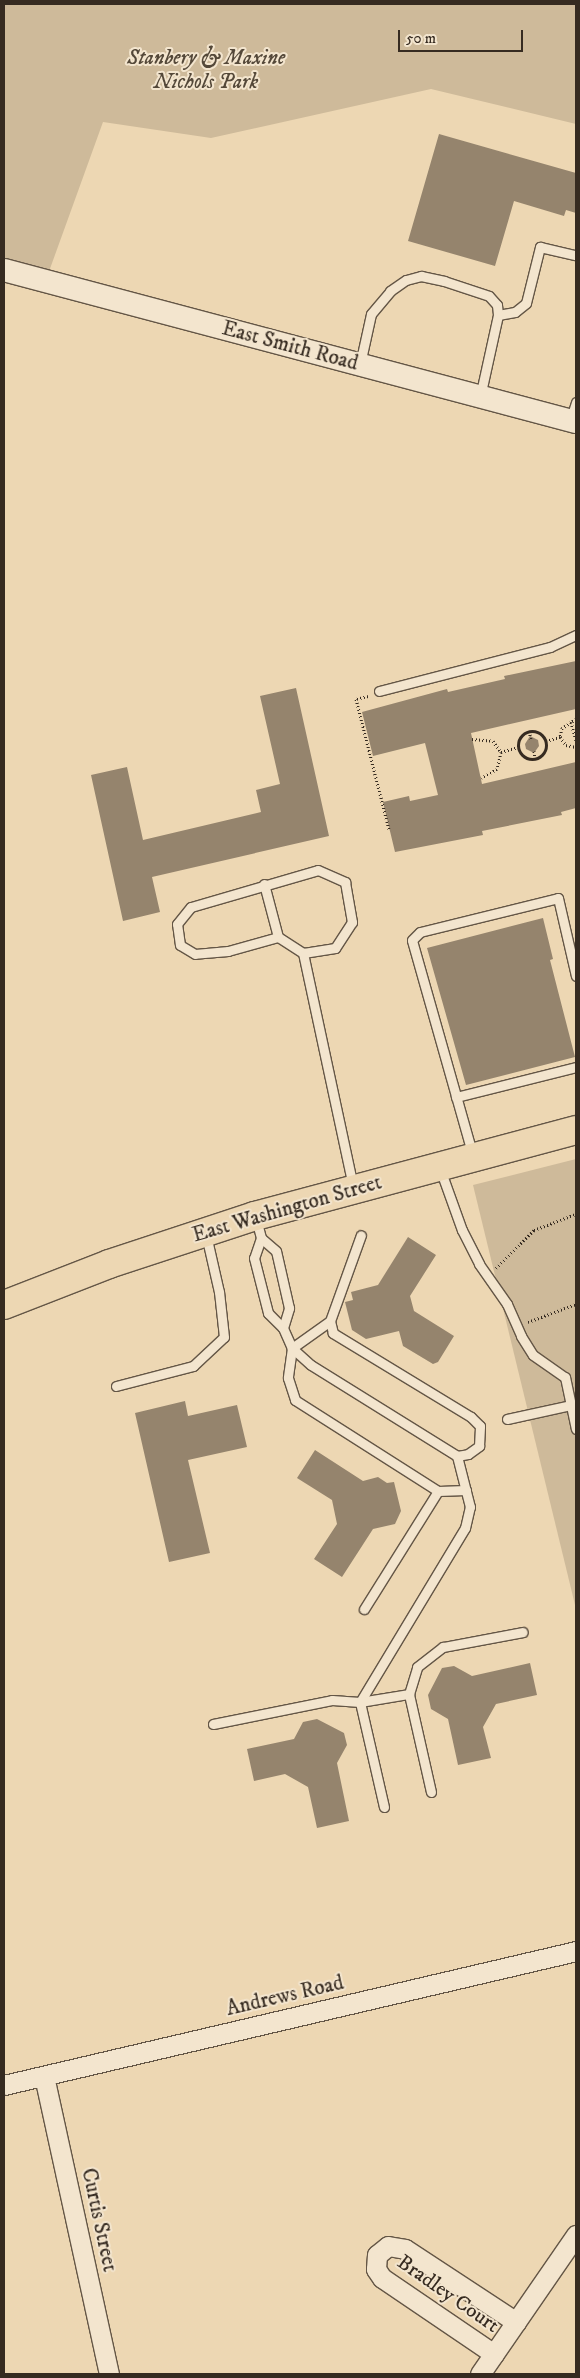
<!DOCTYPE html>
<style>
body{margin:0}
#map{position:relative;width:580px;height:2378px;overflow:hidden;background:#edd7b3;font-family:"IM FELL DW Pica",serif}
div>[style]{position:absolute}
.green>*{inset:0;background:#ceba9a}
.building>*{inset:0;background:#95846d}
.path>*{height:3px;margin-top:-1.5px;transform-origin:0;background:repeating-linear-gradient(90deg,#362b21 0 1px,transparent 0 3.5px)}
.path>.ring{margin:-1.5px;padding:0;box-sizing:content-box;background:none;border:3px solid #362b21;border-radius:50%}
.roads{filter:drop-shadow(1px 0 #645646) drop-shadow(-1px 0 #645646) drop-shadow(0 1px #645646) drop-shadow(0 -1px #645646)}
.service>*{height:9px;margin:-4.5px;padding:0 4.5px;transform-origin:4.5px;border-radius:4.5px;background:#f3e5ce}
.minor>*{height:19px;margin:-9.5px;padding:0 9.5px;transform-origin:9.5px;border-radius:9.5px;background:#f3e5ce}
.tertiary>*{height:22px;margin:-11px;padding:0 11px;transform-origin:11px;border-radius:11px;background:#f3e5ce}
.trunk>*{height:28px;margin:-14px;padding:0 14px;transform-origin:14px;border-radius:14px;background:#edd7b3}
span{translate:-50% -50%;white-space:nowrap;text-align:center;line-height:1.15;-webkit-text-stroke:4px #f3e5ce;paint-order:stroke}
.park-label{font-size:21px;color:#544839;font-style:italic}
.street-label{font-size:21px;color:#362b21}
.frame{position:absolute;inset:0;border:5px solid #362b21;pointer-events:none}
.scale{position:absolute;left:398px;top:30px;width:125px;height:22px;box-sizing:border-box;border:2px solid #362b21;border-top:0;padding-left:6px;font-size:15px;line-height:18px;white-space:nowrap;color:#362b21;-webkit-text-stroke:4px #f3e5ce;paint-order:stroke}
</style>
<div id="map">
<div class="green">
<i style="clip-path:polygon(4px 4px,576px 4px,576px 124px,431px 89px,211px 138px,103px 122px,47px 277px,4px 266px)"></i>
<i style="clip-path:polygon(576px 1159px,576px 1609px,473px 1185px)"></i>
</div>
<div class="building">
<i style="clip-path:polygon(439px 134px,576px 173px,576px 213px,566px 210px,564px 216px,514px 201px,495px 266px,408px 241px)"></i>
<i style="clip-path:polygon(576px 661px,576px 709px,471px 733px,482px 784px,576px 762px,576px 808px,561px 812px,562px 815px,482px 831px,483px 835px,395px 852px,383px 802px,409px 796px,410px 801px,438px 795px,425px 743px,373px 756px,362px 712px,447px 689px,448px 692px,505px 679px,504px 676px)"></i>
<i style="clip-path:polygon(296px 688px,329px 836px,152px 877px,160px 912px,123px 921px,91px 775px,127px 767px,143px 840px,261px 812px,256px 790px,280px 784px,260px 696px)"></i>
<i style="clip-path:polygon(530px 736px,538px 740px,539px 746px,534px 753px,526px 749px,525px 744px)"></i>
<i style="clip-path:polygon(543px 918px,553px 959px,550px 960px,575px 1057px,466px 1085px,427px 948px)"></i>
<i style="clip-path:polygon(408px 1237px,436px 1255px,410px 1296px,414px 1311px,454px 1336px,438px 1362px,433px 1364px,403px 1346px,399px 1331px,366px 1339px,352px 1330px,345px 1302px,353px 1300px,351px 1292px,378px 1285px)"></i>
<i style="clip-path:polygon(185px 1401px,188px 1416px,237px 1405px,247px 1447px,188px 1460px,210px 1553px,169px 1562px,135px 1413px)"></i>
<i style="clip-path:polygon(315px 1450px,363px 1481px,378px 1477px,387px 1483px,394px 1482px,401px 1511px,395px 1524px,373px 1529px,342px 1577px,314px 1559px,337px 1524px,332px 1500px,297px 1478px)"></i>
<i style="clip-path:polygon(530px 1663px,537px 1695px,496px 1704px,483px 1727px,491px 1758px,458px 1765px,448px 1719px,431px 1709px,428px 1695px,442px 1668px,454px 1666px,472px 1676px)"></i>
<i style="clip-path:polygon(317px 1719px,344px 1733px,347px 1745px,337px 1763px,349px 1821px,317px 1828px,308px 1787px,285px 1774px,254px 1781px,247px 1749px,294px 1739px,303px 1722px)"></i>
</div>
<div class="path">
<i style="left:368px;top:696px;width:12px;rotate:166deg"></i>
<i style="left:356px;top:699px;width:134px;rotate:75.8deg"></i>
<i style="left:576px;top:719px;width:6px;rotate:149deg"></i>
<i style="left:571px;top:722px;width:20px;rotate:75deg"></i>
<i style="left:571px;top:722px;width:11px;rotate:146deg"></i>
<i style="left:562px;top:728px;width:9px;rotate:103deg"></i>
<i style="left:560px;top:737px;width:10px;rotate:53deg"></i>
<i style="left:566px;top:745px;width:10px;rotate:11deg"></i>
<i class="ring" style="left:518px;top:731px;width:25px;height:25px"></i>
<i style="left:529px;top:731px;width:8px;rotate:76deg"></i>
<i style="left:472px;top:739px;width:21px;rotate:5deg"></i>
<i style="left:493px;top:741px;width:14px;rotate:54deg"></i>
<i style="left:501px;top:752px;width:17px;rotate:103deg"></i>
<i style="left:497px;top:769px;width:18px;rotate:151deg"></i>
<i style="left:546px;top:741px;width:15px;rotate:-16deg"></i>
<i style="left:534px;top:751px;width:8px;rotate:83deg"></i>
<i style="left:501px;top:752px;width:18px;rotate:-16deg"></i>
<i style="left:496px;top:1268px;width:54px;rotate:-45deg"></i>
<i style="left:534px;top:1230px;width:45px;rotate:-20.9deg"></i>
<i style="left:528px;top:1322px;width:51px;rotate:-20.6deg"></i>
</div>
<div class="roads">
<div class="service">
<i style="left:498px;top:315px;width:17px;rotate:-10deg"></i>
<i style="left:515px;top:312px;width:14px;rotate:-39deg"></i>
<i style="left:526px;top:303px;width:58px;rotate:-76deg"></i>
<i style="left:540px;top:247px;width:37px;rotate:13deg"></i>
<i style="left:360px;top:364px;width:51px;rotate:-77.6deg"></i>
<i style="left:371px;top:314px;width:30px;rotate:-50deg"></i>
<i style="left:390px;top:291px;width:19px;rotate:-35deg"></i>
<i style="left:406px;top:280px;width:16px;rotate:-15deg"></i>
<i style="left:421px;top:276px;width:24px;rotate:12deg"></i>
<i style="left:444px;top:281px;width:47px;rotate:18.4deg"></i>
<i style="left:489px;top:296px;width:12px;rotate:48deg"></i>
<i style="left:497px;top:305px;width:10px;rotate:84deg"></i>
<i style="left:498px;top:315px;width:84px;rotate:102.4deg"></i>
<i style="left:570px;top:421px;width:20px;rotate:-72deg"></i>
<i style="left:379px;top:691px;width:177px;rotate:-14.4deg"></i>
<i style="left:550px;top:647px;width:29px;rotate:-25deg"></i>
<i style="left:264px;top:884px;width:55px;rotate:75.2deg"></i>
<i style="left:303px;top:953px;width:30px;rotate:-147deg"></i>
<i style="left:278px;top:937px;width:52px;rotate:164.4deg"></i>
<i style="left:228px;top:951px;width:33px;rotate:175deg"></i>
<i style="left:195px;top:954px;width:17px;rotate:-149deg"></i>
<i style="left:180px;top:945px;width:21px;rotate:-98deg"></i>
<i style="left:177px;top:924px;width:22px;rotate:-51deg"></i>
<i style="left:191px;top:907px;width:132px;rotate:-16.2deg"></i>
<i style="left:318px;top:870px;width:30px;rotate:24deg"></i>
<i style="left:345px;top:882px;width:41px;rotate:80.1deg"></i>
<i style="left:352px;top:922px;width:31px;rotate:123deg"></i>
<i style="left:335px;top:948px;width:32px;rotate:171deg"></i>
<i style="left:303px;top:953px;width:238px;rotate:77.9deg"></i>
<i style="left:456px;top:1097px;width:124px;rotate:-14deg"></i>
<i style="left:473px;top:1156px;width:224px;rotate:-105.8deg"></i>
<i style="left:412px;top:940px;width:11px;rotate:-45deg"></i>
<i style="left:420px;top:932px;width:142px;rotate:-13.8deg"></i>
<i style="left:558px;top:898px;width:80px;rotate:77deg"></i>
<i style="left:440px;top:1169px;width:65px;rotate:70.2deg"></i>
<i style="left:462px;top:1230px;width:38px;rotate:63deg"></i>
<i style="left:479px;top:1264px;width:49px;rotate:55deg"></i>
<i style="left:507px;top:1304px;width:35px;rotate:66deg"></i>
<i style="left:521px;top:1336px;width:22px;rotate:58deg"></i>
<i style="left:533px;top:1355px;width:39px;rotate:35deg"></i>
<i style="left:565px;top:1377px;width:53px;rotate:78.1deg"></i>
<i style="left:256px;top:1219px;width:20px;rotate:75deg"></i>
<i style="left:261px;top:1238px;width:21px;rotate:109deg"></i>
<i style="left:254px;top:1258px;width:57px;rotate:75.7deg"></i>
<i style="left:268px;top:1313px;width:21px;rotate:45deg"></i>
<i style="left:283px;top:1328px;width:21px;rotate:-73deg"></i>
<i style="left:289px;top:1308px;width:58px;rotate:-102.8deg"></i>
<i style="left:276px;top:1251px;width:20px;rotate:-139deg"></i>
<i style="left:330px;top:1321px;width:47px;rotate:144.6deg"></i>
<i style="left:292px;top:1348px;width:30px;rotate:98deg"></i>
<i style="left:288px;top:1378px;width:23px;rotate:72deg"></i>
<i style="left:295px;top:1400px;width:169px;rotate:32.5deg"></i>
<i style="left:438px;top:1491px;width:28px;rotate:-2deg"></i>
<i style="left:283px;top:1328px;width:22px;rotate:66deg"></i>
<i style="left:292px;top:1348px;width:25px;rotate:42deg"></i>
<i style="left:311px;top:1365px;width:172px;rotate:31.9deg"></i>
<i style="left:457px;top:1456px;width:11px;rotate:-10deg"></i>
<i style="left:468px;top:1454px;width:14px;rotate:-36deg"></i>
<i style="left:479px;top:1446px;width:20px;rotate:-87deg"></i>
<i style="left:480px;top:1426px;width:13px;rotate:-135deg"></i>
<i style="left:471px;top:1417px;width:162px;rotate:-148.7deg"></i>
<i style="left:333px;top:1333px;width:12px;rotate:-104deg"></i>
<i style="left:330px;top:1321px;width:91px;rotate:-70.2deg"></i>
<i style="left:116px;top:1386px;width:80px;rotate:-14.6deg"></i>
<i style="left:193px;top:1366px;width:42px;rotate:-43.1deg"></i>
<i style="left:224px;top:1337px;width:45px;rotate:-96.3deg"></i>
<i style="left:219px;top:1292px;width:58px;rotate:-102.8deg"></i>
<i style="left:507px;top:1419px;width:66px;rotate:-12.3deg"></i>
<i style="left:364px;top:1609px;width:139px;rotate:-57.9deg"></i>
<i style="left:213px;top:1724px;width:121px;rotate:-11.4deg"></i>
<i style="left:332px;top:1700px;width:28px;rotate:4deg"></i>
<i style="left:360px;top:1702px;width:203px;rotate:-58.9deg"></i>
<i style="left:465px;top:1528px;width:22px;rotate:-77deg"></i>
<i style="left:470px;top:1507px;width:53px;rotate:-104.3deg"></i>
<i style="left:431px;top:1792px;width:100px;rotate:-102.7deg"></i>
<i style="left:409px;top:1694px;width:28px;rotate:-73deg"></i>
<i style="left:417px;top:1667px;width:33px;rotate:-38deg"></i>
<i style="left:443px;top:1647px;width:81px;rotate:-10.6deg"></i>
<i style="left:384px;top:1807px;width:108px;rotate:-102.9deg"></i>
<i style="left:360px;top:1702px;width:50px;rotate:-9.3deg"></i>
</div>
<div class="minor">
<i style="left:44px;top:2076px;width:305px;rotate:77.7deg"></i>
<i style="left:4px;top:2085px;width:587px;rotate:-13.18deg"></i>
<i style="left:494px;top:2354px;width:135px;rotate:-145.8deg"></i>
<i style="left:382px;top:2278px;width:11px;rotate:-124deg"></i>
<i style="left:376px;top:2269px;width:14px;rotate:-86deg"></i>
<i style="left:377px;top:2255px;width:14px;rotate:-39deg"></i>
<i style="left:388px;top:2246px;width:17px;rotate:10deg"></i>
<i style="left:405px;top:2249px;width:133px;rotate:33.3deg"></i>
<i style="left:480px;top:2374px;width:169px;rotate:-55.4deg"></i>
</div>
<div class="tertiary">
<i style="left:4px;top:270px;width:592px;rotate:14.88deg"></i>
</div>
<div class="trunk">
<i style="left:4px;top:1305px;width:113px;rotate:-21.3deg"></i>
<i style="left:109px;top:1264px;width:154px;rotate:-18.2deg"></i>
<i style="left:255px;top:1216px;width:332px;rotate:-15deg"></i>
</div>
</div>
<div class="park-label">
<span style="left:206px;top:70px">Stanbery &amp; Maxine<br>Nichols Park</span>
</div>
<div class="street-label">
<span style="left:290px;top:346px;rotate:15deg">East Smith Road</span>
<span style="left:287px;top:1209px;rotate:-16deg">East Washington Street</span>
<span style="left:285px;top:1996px;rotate:-13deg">Andrews Road</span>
<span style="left:99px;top:2220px;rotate:78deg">Curtis Street</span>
<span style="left:448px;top:2294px;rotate:35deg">Bradley Court</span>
</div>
<div class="frame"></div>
<div class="scale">50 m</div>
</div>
